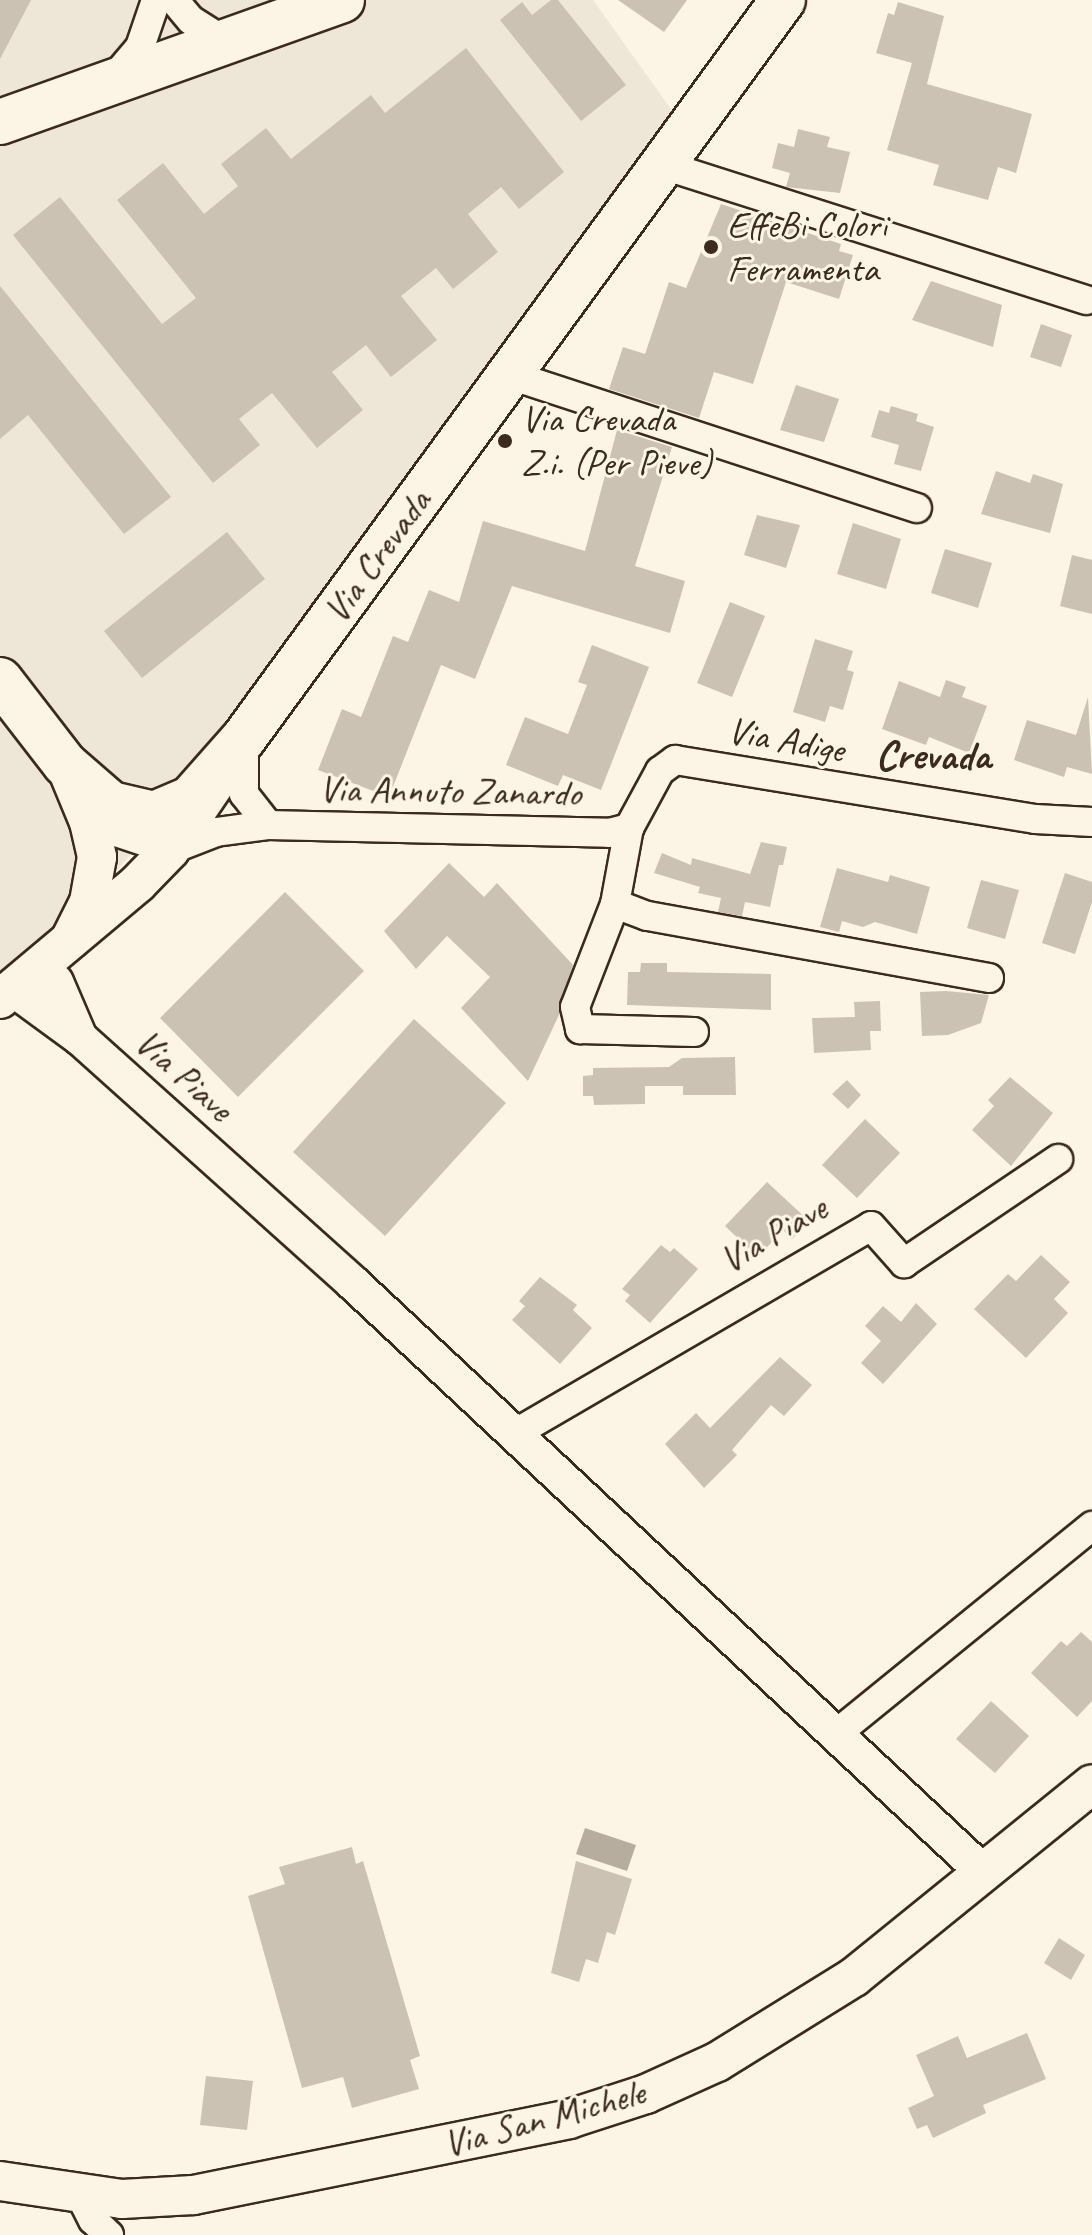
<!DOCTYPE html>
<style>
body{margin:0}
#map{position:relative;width:1092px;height:2235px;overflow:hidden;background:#fcf5e5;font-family:Caveat,sans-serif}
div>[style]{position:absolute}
.built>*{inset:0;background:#eee6d6}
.water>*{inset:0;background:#b7ad9e}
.building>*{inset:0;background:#ccc2b3}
.roads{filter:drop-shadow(2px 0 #3b2a1e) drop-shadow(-2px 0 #3b2a1e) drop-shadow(0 2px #3b2a1e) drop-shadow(0 -2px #3b2a1e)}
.minor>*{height:28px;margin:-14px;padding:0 14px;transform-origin:14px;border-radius:14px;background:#fcf5e5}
.tertiary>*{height:34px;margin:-17px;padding:0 17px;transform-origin:17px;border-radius:17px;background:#fcf5e5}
.secondary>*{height:38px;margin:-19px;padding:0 19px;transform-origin:19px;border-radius:19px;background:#fcf5e5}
.primary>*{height:44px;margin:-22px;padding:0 22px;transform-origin:22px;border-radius:22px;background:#fcf5e5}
.dots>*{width:22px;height:22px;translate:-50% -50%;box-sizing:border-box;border:4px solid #fcf5e5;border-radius:50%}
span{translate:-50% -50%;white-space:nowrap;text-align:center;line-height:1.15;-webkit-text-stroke:6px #fcf5e5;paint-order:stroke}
.poi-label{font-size:38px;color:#3b2a1e}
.left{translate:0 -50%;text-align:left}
.street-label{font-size:38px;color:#3b2a1e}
.quarter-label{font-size:42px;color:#3b2a1e;font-weight:700}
</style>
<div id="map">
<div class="built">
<i style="clip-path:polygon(0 0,593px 0,683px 126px,195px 778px,71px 925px,0 985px)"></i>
</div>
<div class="water">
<i style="clip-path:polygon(585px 1828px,636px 1845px,627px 1871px,576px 1854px)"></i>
</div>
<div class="building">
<i style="clip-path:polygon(0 0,31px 0,0 59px)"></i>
<i style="clip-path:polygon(551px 0,558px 0,626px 85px,581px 121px,500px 20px,522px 2px,532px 15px)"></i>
<i style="clip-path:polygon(618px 0,687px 0,664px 32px)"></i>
<i style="clip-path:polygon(898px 2px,944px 16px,927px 84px,1032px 114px,1016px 173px,998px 167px,988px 200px,933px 185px,939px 165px,887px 150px,912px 63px,876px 53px,888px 13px,894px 15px)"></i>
<i style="clip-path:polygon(466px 48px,564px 172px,519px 209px,501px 187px,468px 214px,498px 252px,453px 289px,436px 268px,401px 296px,437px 340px,391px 377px,366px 345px,332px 372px,363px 410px,317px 448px,272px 393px,239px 419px,260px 445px,213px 483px,13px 235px,60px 197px,162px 324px,196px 298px,117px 200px,163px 163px,204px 214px,238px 186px,221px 164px,266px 128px,291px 159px,371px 95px,385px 113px)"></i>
<i style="clip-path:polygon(798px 129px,830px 137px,827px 147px,850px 152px,840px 193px,786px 187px,790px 173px,772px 168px,778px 143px,794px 147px)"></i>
<i style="clip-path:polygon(721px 204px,841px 244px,839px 251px,853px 255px,839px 299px,786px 282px,753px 384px,714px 372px,699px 418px,609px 389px,623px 347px,645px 354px,669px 282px,686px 288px)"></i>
<i style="clip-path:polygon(931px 281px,1002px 305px,993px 347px,912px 320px)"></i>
<i style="clip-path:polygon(0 286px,171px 497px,124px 534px,28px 415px,0 439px)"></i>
<i style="clip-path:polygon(1041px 324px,1072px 335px,1061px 367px,1030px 357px)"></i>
<i style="clip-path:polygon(796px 385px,839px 399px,824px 442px,780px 430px)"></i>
<i style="clip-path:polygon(891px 406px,918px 414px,916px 421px,934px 427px,921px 471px,894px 464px,899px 445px,871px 437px,879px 410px,889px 413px)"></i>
<i style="clip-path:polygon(617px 430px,672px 447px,635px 566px,685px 581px,670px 633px,512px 586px,475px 679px,441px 665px,389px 797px,318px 770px,342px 709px,361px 717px,393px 636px,408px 642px,429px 590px,459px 602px,483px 521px,585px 551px)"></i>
<i style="clip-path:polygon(996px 471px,1030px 483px,1033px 474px,1063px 484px,1050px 533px,981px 514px)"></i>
<i style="clip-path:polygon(757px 515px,800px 525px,786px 568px,744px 555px)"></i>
<i style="clip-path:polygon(853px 523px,901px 539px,886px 589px,837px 574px)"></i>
<i style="clip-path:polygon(227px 532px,265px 579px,142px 678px,104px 631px)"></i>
<i style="clip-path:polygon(945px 549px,992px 563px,978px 608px,931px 593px)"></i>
<i style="clip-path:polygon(1072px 555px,1092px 560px,1092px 614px,1060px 606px)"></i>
<i style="clip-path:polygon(730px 602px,765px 616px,732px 697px,697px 683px)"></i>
<i style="clip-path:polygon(815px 639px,853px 651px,847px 670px,854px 672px,843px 710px,830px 706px,825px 722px,793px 712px)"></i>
<i style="clip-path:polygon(592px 645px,649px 667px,601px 790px,563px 775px,558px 786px,506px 765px,525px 717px,568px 734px,587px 685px,578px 682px)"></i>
<i style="clip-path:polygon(946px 680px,966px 687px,962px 697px,987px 706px,969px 753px,929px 737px,926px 745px,882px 729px,899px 681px,940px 697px)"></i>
<i style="clip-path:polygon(1088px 697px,1092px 774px,1067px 767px,1064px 777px,1014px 760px,1027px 720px,1076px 735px)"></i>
<i style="clip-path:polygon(761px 842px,787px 847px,783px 865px,779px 865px,770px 907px,745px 902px,742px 916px,718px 912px,721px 898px,698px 893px,700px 887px,654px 873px,662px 853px,691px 865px,692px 858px,750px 874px)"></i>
<i style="clip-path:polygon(449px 863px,484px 897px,497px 883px,573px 965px,559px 1015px,528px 1081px,461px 1008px,490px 977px,447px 936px,416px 969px,384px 931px)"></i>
<i style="clip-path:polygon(837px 868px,888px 882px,890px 875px,930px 887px,917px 934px,875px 922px,863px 927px,842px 921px,839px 932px,820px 927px)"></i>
<i style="clip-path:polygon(1065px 873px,1092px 882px,1092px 902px,1075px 954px,1042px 943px)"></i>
<i style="clip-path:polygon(981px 880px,1019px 890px,1005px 939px,967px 928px)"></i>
<i style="clip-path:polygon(285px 892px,364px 971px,238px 1097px,160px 1018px)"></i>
<i style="clip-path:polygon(641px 963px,667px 963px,667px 972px,771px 974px,771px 1010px,627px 1005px,628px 972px,640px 972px)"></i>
<i style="clip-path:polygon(946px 991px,989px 995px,981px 1023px,948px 1035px,922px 1036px,920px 992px)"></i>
<i style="clip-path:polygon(880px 1001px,881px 1031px,870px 1031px,871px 1050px,814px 1053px,812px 1018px,855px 1017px,854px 1002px)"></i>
<i style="clip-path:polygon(414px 1019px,506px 1103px,385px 1236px,293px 1152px)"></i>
<i style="clip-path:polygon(735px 1057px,736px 1095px,683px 1095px,683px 1086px,645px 1086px,645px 1104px,594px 1105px,593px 1096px,583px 1096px,583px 1076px,593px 1075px,593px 1068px,669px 1067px,682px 1058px)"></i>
<i style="clip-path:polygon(1010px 1077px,1053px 1113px,1011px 1166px,972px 1130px,994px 1106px,988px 1100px)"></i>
<i style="clip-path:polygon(847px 1080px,861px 1095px,848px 1109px,832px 1094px)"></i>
<i style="clip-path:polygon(865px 1119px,900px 1153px,857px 1198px,822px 1165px)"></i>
<i style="clip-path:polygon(767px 1182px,809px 1221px,792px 1239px,783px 1230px,758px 1257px,725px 1226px)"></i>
<i style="clip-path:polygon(661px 1245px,670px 1252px,674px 1248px,698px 1269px,650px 1323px,625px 1301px,630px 1295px,622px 1289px)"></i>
<i style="clip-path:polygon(1041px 1255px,1070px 1282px,1054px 1299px,1068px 1313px,1026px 1358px,974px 1309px,1008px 1274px,1016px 1281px)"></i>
<i style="clip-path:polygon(540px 1277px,577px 1305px,573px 1310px,592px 1328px,560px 1364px,512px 1320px,525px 1306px,519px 1301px)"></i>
<i style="clip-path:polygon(916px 1303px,937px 1324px,883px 1384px,861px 1363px,881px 1341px,865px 1326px,883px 1306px,901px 1322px)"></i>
<i style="clip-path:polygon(780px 1357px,812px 1385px,784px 1416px,771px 1405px,732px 1450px,737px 1455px,704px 1488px,665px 1444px,696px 1413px,710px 1428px)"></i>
<i style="clip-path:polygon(1081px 1632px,1092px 1642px,1092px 1701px,1077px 1717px,1031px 1673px,1061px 1641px,1067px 1646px)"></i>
<i style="clip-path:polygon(991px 1701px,1029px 1736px,995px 1773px,956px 1739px)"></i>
<i style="clip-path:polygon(352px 1847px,356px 1864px,363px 1861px,420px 2056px,410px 2060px,419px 2089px,352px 2108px,343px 2077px,302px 2088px,248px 1896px,285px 1884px,279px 1867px)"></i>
<i style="clip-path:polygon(576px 1861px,632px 1879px,615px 1935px,607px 1932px,598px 1963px,586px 1959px,579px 1982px,551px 1973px)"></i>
<i style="clip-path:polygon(1059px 1938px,1085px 1955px,1071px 1980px,1044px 1963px)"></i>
<i style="clip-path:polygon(1027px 2033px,1046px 2079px,983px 2105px,986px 2113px,933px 2138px,927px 2125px,917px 2129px,908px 2108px,934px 2096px,916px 2055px,958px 2036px,967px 2058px)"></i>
<i style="clip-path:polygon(206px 2076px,253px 2081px,247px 2130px,200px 2125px)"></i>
</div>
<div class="roads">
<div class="minor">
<i style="left:174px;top:0;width:26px;rotate:50deg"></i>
<i style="left:191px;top:20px;width:45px;rotate:32.3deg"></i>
<i style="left:113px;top:79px;width:42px;rotate:-49.8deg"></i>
<i style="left:140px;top:47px;width:50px;rotate:-71.2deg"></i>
<i style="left:663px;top:165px;width:444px;rotate:17.7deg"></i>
<i style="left:510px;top:375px;width:428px;rotate:18.1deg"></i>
<i style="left:244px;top:739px;width:55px;rotate:90deg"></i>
<i style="left:244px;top:794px;width:39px;rotate:52deg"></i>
<i style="left:88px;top:797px;width:45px;rotate:51.3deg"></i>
<i style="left:116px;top:832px;width:57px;rotate:18.4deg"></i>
<i style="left:170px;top:850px;width:49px;rotate:-21.4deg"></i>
<i style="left:216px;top:832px;width:52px;rotate:-7.7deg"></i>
<i style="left:268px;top:825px;width:341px;rotate:1.3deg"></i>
<i style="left:609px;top:833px;width:21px;rotate:-14deg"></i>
<i style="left:615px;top:904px;width:110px;rotate:111.2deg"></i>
<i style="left:575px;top:1007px;width:23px;rotate:77deg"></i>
<i style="left:580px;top:1029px;width:114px;rotate:1.5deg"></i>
<i style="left:989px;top:978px;width:348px;rotate:-169.7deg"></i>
<i style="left:647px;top:916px;width:34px;rotate:-159deg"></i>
<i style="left:615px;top:904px;width:77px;rotate:-79.6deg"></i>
<i style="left:629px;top:828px;width:65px;rotate:-61.5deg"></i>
<i style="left:660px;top:771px;width:19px;rotate:-36deg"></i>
<i style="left:675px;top:760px;width:365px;rotate:9.3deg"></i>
<i style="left:1035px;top:819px;width:57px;rotate:3deg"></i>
<i style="left:514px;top:1434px;width:413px;rotate:-30.2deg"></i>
<i style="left:871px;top:1226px;width:50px;rotate:48.3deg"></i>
<i style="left:904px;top:1263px;width:186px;rotate:-34deg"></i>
<i style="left:836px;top:1734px;width:330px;rotate:-39.1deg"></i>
<i style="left:80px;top:2195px;width:28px;rotate:63deg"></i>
<i style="left:93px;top:2220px;width:22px;rotate:43deg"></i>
</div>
<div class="tertiary">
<i style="left:42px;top:965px;width:22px;rotate:51deg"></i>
<i style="left:56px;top:982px;width:61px;rotate:66.8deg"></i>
<i style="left:13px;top:989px;width:83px;rotate:36.2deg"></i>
<i style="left:80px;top:1038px;width:367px;rotate:41.9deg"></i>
<i style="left:353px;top:1283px;width:861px;rotate:43.07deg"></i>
</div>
<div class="secondary">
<i style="left:65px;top:764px;width:63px;rotate:67.5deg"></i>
<i style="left:89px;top:822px;width:36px;rotate:77deg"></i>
<i style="left:97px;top:857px;width:46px;rotate:100.1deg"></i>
<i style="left:89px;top:902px;width:42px;rotate:116.6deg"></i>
<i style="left:0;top:999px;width:180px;rotate:-40deg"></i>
<i style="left:138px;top:883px;width:46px;rotate:-45.9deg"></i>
<i style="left:170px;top:850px;width:87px;rotate:-55.8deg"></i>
<i style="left:0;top:2181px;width:123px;rotate:8.4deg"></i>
<i style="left:122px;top:2199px;width:71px;rotate:-3.2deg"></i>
<i style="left:193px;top:2195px;width:384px;rotate:-11.4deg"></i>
<i style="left:569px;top:2119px;width:81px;rotate:-18deg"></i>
<i style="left:646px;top:2094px;width:78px;rotate:-24.3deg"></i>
<i style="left:717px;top:2062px;width:161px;rotate:-31.8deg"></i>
<i style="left:854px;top:1977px;width:306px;rotate:-39deg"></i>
</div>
<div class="primary">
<i style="left:0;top:122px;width:363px;rotate:-19.6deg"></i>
<i style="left:0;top:680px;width:106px;rotate:52.3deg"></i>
<i style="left:65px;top:764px;width:61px;rotate:41deg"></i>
<i style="left:111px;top:804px;width:44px;rotate:13.1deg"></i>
<i style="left:154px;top:814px;width:39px;rotate:-23deg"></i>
<i style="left:190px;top:799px;width:81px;rotate:-48.5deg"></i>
<i style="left:244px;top:738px;width:914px;rotate:-53.86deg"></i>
</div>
</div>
<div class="dots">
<i style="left:711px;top:247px;background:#3b2a1e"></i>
<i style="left:505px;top:441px;background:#3b2a1e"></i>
</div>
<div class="poi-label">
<span class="left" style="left:727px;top:247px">EffeBi Colori<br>Ferramenta</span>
<span class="left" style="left:521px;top:441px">Via Crevada<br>Z.i. (Per Pieve)</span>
</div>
<div class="street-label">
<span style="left:377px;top:556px;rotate:-54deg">Via Crevada</span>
<span style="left:786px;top:740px;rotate:10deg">Via Adige</span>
<span style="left:450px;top:791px;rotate:1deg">Via Annuto Zanardo</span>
<span style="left:184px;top:1075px;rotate:42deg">Via Piave</span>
<span style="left:773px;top:1234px;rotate:-30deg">Via Piave</span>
<span style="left:544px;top:2118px;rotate:-15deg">Via San Michele</span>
</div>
<div class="quarter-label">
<span style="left:933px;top:756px">Crevada</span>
</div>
</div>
